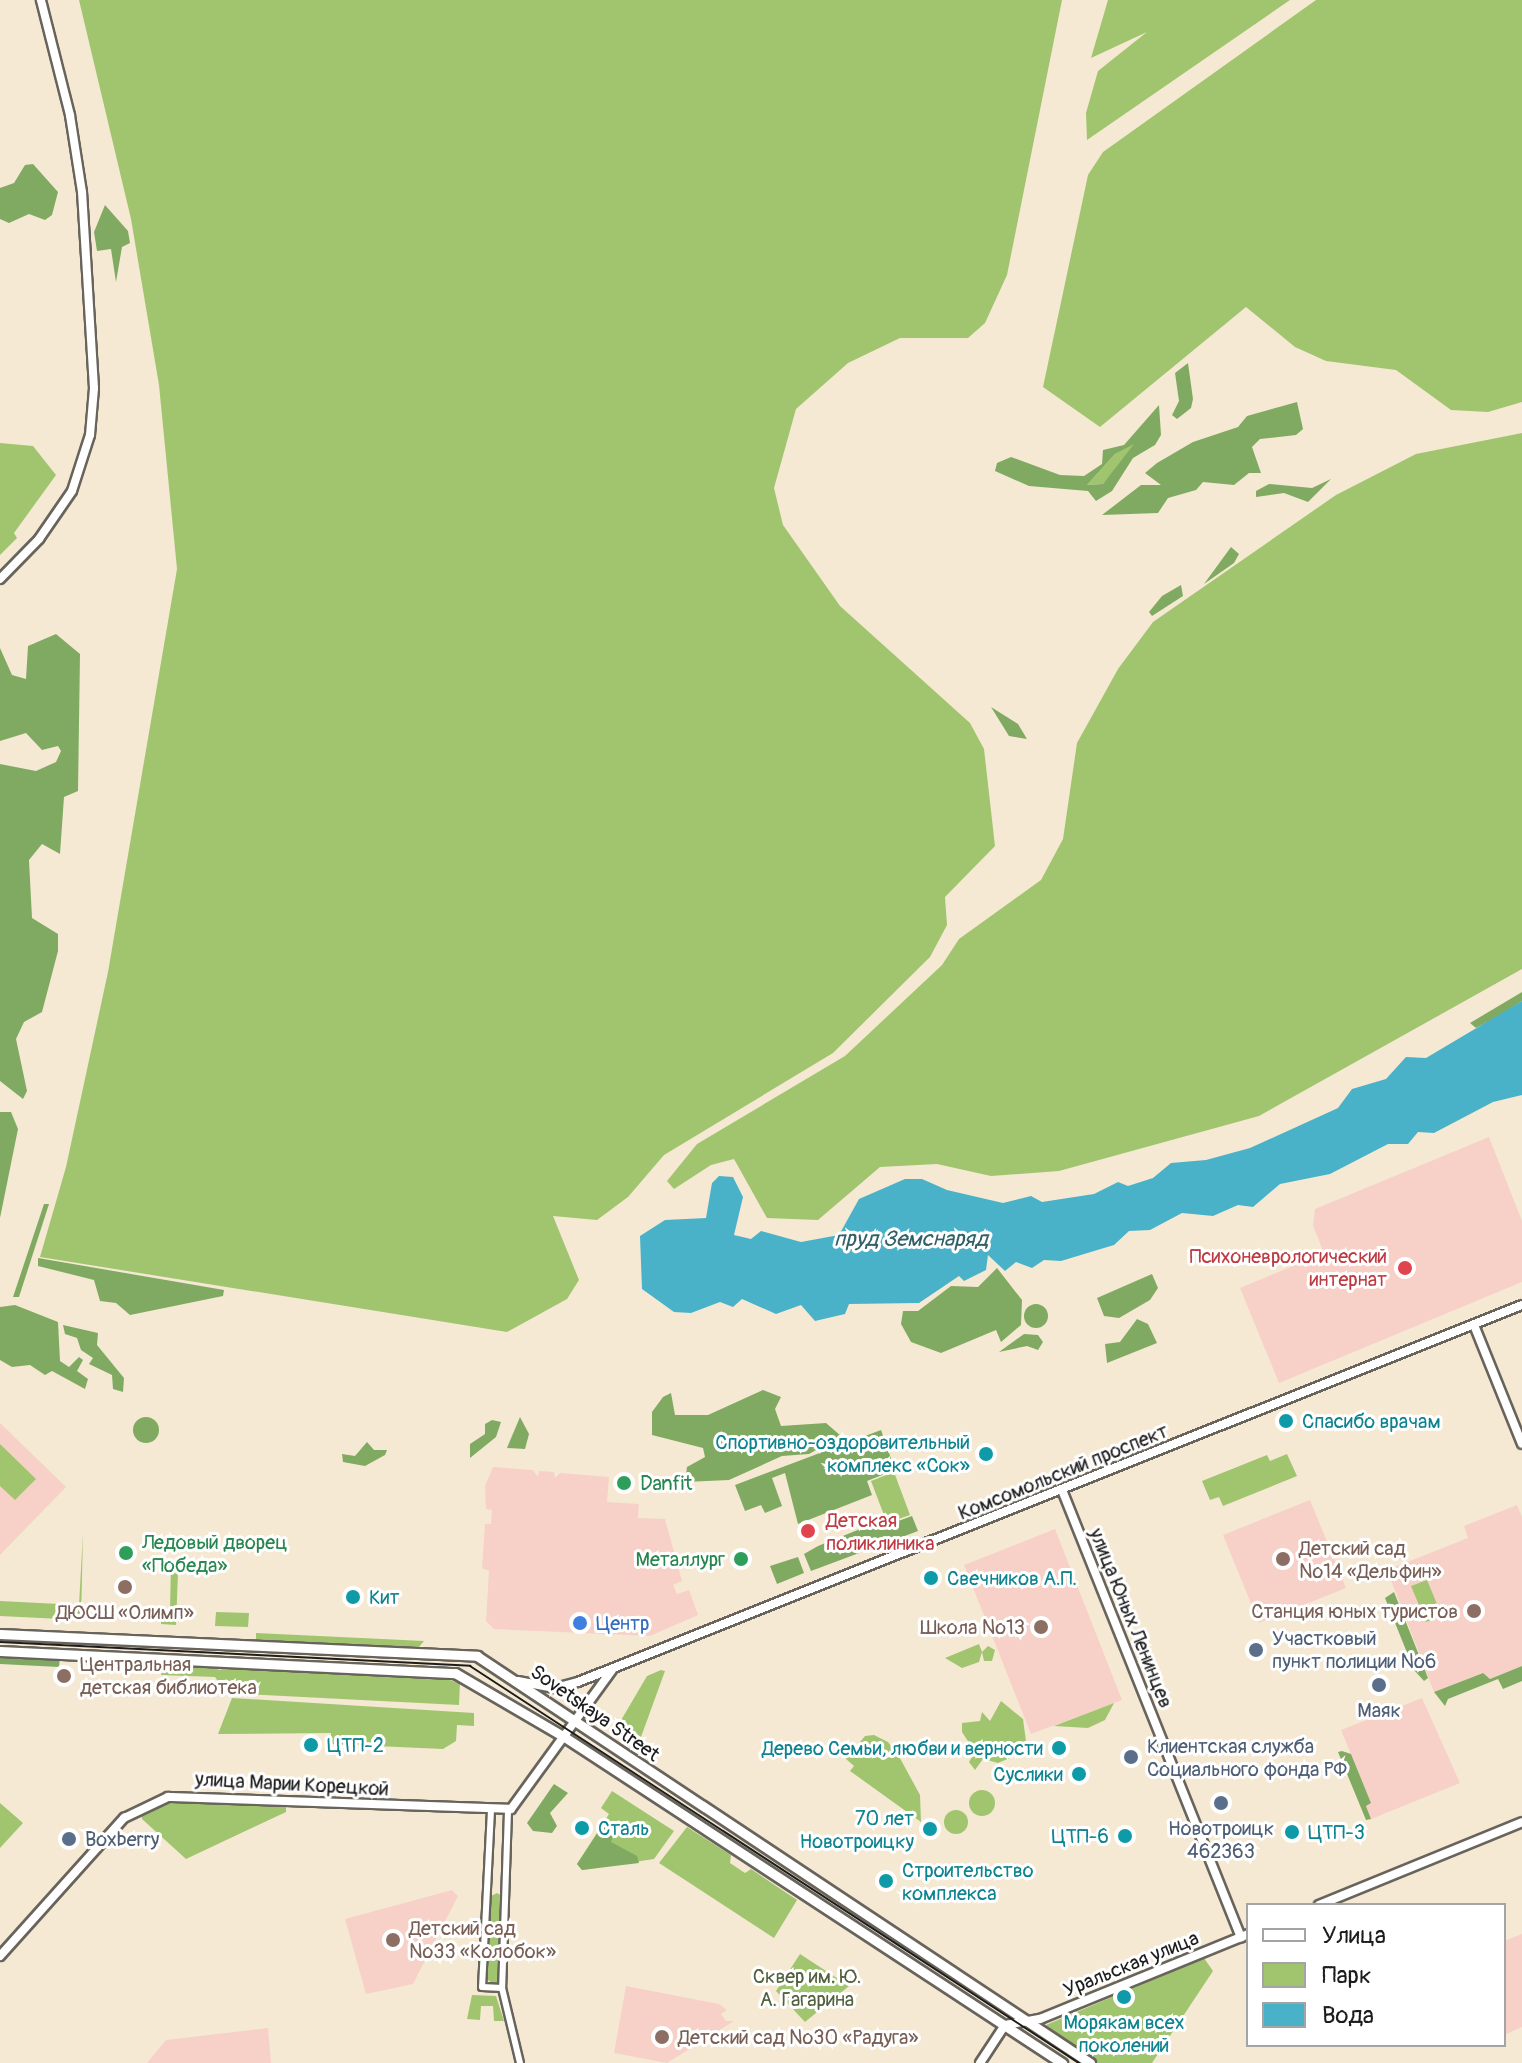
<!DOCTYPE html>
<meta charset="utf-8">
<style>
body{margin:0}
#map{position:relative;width:1522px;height:2063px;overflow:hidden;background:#f5e9d3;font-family:Pangolin,sans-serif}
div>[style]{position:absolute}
.built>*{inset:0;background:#f7d1c7}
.green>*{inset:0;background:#a1c56f}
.round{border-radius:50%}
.forest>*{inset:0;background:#80aa62}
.water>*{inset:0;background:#4ab2c8}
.roads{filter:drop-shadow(2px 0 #68645c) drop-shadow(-2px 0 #68645c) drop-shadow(0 2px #68645c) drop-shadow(0 -2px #68645c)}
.minor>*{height:6px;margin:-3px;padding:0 3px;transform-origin:3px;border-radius:3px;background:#fff}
.tertiary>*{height:8px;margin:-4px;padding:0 4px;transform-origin:4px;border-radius:4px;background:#fff}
.secondary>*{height:9px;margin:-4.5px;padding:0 4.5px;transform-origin:4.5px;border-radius:4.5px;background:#fff}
.tram>*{height:2px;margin:-1px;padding:0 1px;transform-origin:1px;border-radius:1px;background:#1c1c1c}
.dots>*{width:22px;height:22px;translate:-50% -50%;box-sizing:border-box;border:4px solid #fff;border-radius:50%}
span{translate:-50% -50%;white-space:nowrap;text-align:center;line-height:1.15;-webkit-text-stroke:6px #fff;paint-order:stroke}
.health-label{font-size:20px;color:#be3a42}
.right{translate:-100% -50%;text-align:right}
.left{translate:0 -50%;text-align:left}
.culture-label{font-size:20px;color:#0d838f}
.street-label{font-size:20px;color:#1c1c1c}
.leisure-label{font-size:20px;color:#27864d}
.education-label{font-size:20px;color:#785e54}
.shop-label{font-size:20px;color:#366cbe}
.service-label{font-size:20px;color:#4e5e75}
.park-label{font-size:20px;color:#51603d}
.water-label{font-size:22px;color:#316069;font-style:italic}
.legend{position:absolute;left:1246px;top:1903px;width:260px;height:144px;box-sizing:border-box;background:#fff;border:2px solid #a4a4a4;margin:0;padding:10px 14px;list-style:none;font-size:24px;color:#1c1c1c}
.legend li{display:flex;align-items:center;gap:16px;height:40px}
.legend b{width:40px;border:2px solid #a4a4a4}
</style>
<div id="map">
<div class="built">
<i style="clip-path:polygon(1489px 1137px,1522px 1221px,1522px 1282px,1279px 1383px,1240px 1288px,1324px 1253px,1313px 1226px,1315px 1209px)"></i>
<i style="clip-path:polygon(0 1423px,66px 1487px,0 1555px)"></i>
<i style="clip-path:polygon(493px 1467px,533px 1470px,538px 1477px,539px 1471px,554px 1472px,555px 1478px,560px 1473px,609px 1477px,607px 1502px,639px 1504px,638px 1518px,665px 1519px,682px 1581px,673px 1585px,677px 1594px,689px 1590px,698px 1615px,650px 1636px,494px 1629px,486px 1621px,489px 1571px,482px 1568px,485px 1524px,491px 1524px,492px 1510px,486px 1509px,485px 1486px)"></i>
<i style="clip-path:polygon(1310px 1500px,1346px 1588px,1259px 1623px,1223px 1535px)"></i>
<i style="clip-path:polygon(1517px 1505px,1522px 1517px,1522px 1666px,1490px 1679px,1482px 1673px,1434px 1692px,1387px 1570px,1468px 1538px,1464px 1526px)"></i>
<i style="clip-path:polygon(1055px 1529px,1122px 1700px,1031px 1734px,964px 1565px)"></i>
<i style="clip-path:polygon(1422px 1698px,1460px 1783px,1371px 1819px,1366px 1806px,1371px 1803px,1341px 1730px)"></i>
<i style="clip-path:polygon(452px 1890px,458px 1896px,413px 1984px,366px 1994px,345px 1919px)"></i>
<i style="clip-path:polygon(1522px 1934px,1522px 2027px,1504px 2035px,1504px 1941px)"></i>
<i style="clip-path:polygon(626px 1986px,719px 2004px,727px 2010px,721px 2014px,726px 2021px,734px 2021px,667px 2063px,614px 2053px)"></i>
<i style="clip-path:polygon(268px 2028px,271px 2063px,147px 2063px,166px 2040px)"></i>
</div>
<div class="green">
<i style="clip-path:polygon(79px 0,1062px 0,1007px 275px,985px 323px,968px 338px,900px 338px,848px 363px,796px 409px,774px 488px,783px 525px,840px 606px,970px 723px,984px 749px,995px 846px,945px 897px,947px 925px,930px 957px,833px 1053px,664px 1155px,628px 1197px,597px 1220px,553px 1216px,579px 1280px,567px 1299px,507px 1332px,40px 1257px,66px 1167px,108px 972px,177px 569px,159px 385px,131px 219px)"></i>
<i style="clip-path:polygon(1108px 0,1290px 0,1087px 140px,1086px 113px,1098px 71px,1147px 32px,1091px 58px)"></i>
<i style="clip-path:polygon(1316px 0,1522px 0,1522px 402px,1488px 412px,1451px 410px,1396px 370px,1326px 361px,1295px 347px,1246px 307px,1100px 427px,1043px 387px,1088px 175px,1103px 152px)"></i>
<i style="clip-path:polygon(1522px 433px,1522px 969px,1259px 1116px,1059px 1171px,991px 1176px,937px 1164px,880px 1167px,818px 1220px,767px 1218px,734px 1159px,711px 1165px,674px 1189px,667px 1181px,697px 1144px,845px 1056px,942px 965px,959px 939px,1041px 880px,1063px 839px,1077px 743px,1118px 669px,1153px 622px,1336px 495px,1416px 454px)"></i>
<i style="clip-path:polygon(0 443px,33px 446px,56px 475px,14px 533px,17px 538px,0 555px)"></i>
<i style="clip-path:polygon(1134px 443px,1135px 449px,1103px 484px,1087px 485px,1115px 454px)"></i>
<i style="clip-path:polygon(0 1444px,36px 1479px,15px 1500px,0 1486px)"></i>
<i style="clip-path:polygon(1287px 1454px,1297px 1476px,1223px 1506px,1219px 1497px,1210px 1500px,1202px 1481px,1267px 1455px,1270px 1461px)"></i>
<i style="clip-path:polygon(894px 1472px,910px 1515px,887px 1523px,871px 1481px)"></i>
<i style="clip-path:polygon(83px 1533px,81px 1620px,0 1616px,0 1601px,79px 1605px)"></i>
<i style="clip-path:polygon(171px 1565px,178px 1573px,176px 1625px,161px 1624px,161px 1609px,170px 1609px)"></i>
<i style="clip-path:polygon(1427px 1580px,1442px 1616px,1426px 1622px,1411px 1586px)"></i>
<i style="clip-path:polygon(216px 1612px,249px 1613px,248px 1627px,215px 1626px)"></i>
<i style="clip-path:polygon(256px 1633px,424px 1641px,419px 1647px,256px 1640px)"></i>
<i style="clip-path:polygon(979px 1644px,982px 1652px,988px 1646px,995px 1650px,992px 1661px,984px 1661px,982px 1652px,979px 1662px,962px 1668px,945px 1658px)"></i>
<i style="clip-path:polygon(165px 1662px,171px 1668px,191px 1669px,192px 1664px,221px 1670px,222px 1665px,426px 1674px,460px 1683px,459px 1705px,226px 1693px,215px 1677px,161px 1675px)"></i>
<i style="clip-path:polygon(661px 1670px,665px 1671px,641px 1737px,620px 1722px,647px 1676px)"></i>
<i style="clip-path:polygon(232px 1698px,474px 1713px,474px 1726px,457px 1725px,456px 1741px,443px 1749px,331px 1744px,331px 1733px,218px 1734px)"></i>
<i style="clip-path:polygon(1001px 1701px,1023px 1719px,1026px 1741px,1017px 1755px,998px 1763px,983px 1759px,975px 1770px,969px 1762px,975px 1752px,962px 1732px,962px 1723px,980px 1721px,982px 1712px,990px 1721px)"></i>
<i style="clip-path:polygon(1114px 1703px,1105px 1720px,1088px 1728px,1054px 1726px)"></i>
<i style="clip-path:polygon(874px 1735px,888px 1742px,901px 1760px,920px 1795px,921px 1822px,850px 1771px,854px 1766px,846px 1759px,865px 1736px)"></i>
<i class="round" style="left:969px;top:1790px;width:26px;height:26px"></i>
<i style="clip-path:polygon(612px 1791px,674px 1831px,654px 1859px,582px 1870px,577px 1864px,609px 1814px,601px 1808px)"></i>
<i style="clip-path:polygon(167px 1799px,269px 1801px,269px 1806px,286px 1807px,286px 1812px,186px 1859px,142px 1819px,141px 1808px)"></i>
<i style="clip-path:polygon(0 1803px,23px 1823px,0 1848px)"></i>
<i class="round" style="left:944px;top:1810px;width:24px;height:24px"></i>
<i style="clip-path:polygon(687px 1827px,731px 1855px,730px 1863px,745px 1873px,751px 1869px,797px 1900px,774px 1938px,659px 1863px)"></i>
<i style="clip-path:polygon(497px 1893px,502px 1896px,500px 1980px,495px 1985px,485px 1978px,489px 1897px)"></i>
<i style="clip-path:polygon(800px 1954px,849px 1986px,805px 2022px,776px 1991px)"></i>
<i style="clip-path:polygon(1204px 1958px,1213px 1971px,1152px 2063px,1095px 2063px,1046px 2025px)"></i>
<i style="clip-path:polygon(472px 1995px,496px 1996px,504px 2021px,494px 2021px,493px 2006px,481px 2006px,480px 2020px,467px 2019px)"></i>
</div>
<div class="forest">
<i style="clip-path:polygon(33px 164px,58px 192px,52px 215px,45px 220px,29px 214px,9px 223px,0 219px,0 188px,14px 183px,25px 165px)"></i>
<i style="clip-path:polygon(105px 205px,128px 231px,130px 243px,122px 247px,116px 282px,111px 249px,97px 251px,94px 232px)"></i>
<i style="clip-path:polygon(1188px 363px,1193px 399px,1191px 408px,1177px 419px,1172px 415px,1179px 401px,1175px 373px)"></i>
<i style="clip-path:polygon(1297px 402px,1303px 429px,1296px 435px,1260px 439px,1252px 447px,1261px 473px,1249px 473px,1234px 485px,1203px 482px,1196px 490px,1168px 498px,1158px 513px,1102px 515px,1141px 485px,1161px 485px,1145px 473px,1157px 463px,1193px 442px,1238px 427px,1247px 416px)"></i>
<i style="clip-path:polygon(evenodd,1159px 405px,1161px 435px,1155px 445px,1133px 458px,1112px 491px,1096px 501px,1088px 491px,1029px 486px,995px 471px,997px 463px,1011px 457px,1060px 475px,1084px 476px,1102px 464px,1103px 450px,1124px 445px,1159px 405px,1134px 444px,1103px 484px,1087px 485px,1115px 454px,1134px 444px)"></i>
<i style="clip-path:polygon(1331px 479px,1308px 502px,1284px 493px,1256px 497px,1256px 491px,1269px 484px,1312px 488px)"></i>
<i style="clip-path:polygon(1231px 547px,1239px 554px,1234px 563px,1204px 584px)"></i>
<i style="clip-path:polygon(1181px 585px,1183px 596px,1152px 616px,1149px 612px,1162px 596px)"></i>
<i style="clip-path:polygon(56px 634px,80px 654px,78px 791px,64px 797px,60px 854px,42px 844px,29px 860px,32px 918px,58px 934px,58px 951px,42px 1012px,24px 1022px,16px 1039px,27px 1091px,23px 1099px,0 1081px,0 764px,36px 771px,56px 762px,61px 751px,58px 746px,42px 750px,26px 733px,0 741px,0 648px,12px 675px,26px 679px,28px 646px)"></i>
<i style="clip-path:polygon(991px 707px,1018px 724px,1027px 739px,1009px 736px)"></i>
<i style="clip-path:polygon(1522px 992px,1522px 1001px,1495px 1018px,1476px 1028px,1470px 1023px)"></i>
<i style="clip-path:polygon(0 1112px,11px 1112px,18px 1129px,0 1218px)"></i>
<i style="clip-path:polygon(44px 1204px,49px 1204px,19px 1297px,13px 1297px)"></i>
<i style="clip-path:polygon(38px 1258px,224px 1290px,223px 1296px,130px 1315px,116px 1303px,100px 1301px,94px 1280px,38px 1266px)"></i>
<i style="clip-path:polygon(997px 1268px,1022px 1300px,1021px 1325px,1001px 1342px,996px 1330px,941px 1353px,911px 1342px,901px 1324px,903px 1311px,918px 1311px,951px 1286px,978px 1287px)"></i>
<i style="clip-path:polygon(1152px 1274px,1158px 1288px,1150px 1300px,1119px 1318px,1104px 1316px,1097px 1298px)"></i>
<i class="round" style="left:1024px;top:1304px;width:24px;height:24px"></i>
<i style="clip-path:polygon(15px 1305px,58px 1322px,60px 1361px,69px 1367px,79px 1357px,83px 1360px,77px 1371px,88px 1379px,85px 1389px,52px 1371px,45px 1375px,30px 1365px,12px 1367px,0 1360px,0 1307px)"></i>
<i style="clip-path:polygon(1137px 1319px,1148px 1324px,1157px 1343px,1107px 1363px,1105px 1344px,1120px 1342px)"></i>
<i style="clip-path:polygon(63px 1325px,98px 1333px,97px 1345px,124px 1378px,123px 1392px,113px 1389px,112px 1375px,89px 1364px,93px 1358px,81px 1350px,77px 1338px,65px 1334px)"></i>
<i style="clip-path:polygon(1024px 1334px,1038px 1335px,1043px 1342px,1038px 1350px,1027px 1346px,999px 1352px)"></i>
<i style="clip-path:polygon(763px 1390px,781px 1397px,775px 1409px,781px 1426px,826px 1423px,841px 1436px,809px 1454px,782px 1456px,729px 1480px,685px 1482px,687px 1467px,705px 1457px,703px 1448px,652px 1435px,652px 1412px,663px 1397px,671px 1393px,675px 1415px,708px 1415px)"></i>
<i class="round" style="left:133px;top:1417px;width:26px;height:26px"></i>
<i style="clip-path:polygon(520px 1417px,529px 1434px,525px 1449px,507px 1448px)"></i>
<i style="clip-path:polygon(492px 1420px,501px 1422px,496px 1437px,470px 1458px,470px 1444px,485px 1434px,485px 1424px)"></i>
<i style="clip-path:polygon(881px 1430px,895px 1470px,867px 1481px,872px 1495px,798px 1524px,785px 1473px,772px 1478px,782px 1506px,765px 1513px,761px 1505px,745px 1511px,735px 1485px)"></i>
<i style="clip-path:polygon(367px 1442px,374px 1450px,387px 1450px,385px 1455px,365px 1466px,343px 1462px,342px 1454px,355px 1456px)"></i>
<i style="clip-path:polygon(912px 1516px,918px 1531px,811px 1571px,804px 1554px,818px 1546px,875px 1523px,879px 1528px)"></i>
<i style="clip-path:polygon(798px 1557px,804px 1573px,777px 1584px,770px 1566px)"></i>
<i style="clip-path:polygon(1394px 1592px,1428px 1678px,1424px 1681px,1414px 1670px,1385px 1598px)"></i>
<i style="clip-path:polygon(0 1655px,60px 1657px,59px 1667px,0 1664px)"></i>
<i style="clip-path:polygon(1522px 1666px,1522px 1681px,1503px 1689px,1498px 1679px,1448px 1699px,1445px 1706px,1434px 1692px,1483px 1673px,1490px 1679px)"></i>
<i style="clip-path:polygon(1342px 1751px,1351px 1754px,1371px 1803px,1366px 1806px,1371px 1819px,1366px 1820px,1338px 1752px)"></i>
<i style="clip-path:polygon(554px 1784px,568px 1793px,550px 1813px,557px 1826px,552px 1833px,533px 1831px,527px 1823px)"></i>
<i style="clip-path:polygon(603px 1825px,613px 1835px,611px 1842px,637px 1856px,639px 1863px,582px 1870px,577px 1864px)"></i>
</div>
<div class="water">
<i style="clip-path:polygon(1522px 1001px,1522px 1095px,1493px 1102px,1434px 1133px,1418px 1132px,1408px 1144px,1388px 1144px,1330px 1174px,1280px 1184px,1253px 1207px,1238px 1205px,1213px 1216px,1182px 1213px,1150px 1230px,1129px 1231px,1114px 1245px,1061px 1261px,1044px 1260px,1032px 1268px,1016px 1262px,1005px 1271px,988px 1255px,986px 1270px,964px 1281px,959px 1276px,919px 1303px,849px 1304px,845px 1314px,815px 1321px,801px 1305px,776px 1314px,742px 1299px,733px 1307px,720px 1302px,691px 1313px,674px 1312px,642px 1289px,640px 1236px,665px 1220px,706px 1218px,712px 1183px,719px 1176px,733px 1177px,743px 1197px,734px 1235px,751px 1239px,761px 1231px,801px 1242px,839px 1235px,859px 1199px,905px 1179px,922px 1179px,947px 1190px,1003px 1203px,1031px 1196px,1042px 1202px,1094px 1194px,1118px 1182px,1128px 1186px,1153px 1178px,1171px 1163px,1206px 1160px,1250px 1148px,1338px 1108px,1352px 1089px,1386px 1079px,1406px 1057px,1426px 1058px)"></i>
</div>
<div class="roads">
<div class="minor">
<i style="left:491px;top:1810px;width:177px;rotate:92.9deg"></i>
<i style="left:482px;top:1987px;width:20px;rotate:3deg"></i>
<i style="left:508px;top:1811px;width:177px;rotate:91.9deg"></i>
<i style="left:502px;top:1988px;width:77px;rotate:76.5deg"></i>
</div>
<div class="tertiary">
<i style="left:0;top:579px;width:56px;rotate:-45.7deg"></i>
<i style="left:39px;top:539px;width:58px;rotate:-55.5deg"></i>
<i style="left:72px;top:491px;width:59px;rotate:-72.2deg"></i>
<i style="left:90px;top:435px;width:47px;rotate:-85.1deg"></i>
<i style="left:94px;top:388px;width:196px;rotate:-93.5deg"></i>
<i style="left:82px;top:192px;width:78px;rotate:-98.9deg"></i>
<i style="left:70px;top:115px;width:119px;rotate:-104.2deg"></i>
<i style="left:1474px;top:1325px;width:128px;rotate:68deg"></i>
<i style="left:1062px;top:1490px;width:482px;rotate:68.2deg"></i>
<i style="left:518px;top:1681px;width:38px;rotate:11deg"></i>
<i style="left:555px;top:1688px;width:24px;rotate:-15deg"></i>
<i style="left:578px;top:1682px;width:1016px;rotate:-21.77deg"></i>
<i style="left:1319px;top:1905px;width:219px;rotate:-22.2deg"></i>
<i style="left:0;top:1956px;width:186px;rotate:-48.1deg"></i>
<i style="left:124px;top:1818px;width:49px;rotate:-25.5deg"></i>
<i style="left:168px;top:1797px;width:343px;rotate:2deg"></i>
<i style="left:511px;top:1809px;width:172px;rotate:-54deg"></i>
<i style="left:980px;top:2063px;width:45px;rotate:-56.7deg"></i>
<i style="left:1005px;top:2025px;width:36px;rotate:-10deg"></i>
<i style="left:1040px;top:2019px;width:225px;rotate:-22.2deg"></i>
</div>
<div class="secondary">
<i style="left:0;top:1634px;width:478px;rotate:2.6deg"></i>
<i style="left:477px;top:1656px;width:736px;rotate:33.58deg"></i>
<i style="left:0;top:1651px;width:456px;rotate:2.8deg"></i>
<i style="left:455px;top:1673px;width:125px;rotate:30.3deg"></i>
<i style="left:563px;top:1736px;width:597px;rotate:33.24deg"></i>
</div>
</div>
<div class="tram">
<i style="left:0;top:1642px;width:471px;rotate:2.9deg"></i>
<i style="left:470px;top:1666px;width:727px;rotate:33.1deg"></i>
</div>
<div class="dots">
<i style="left:1405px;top:1268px;background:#e0444e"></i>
<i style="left:1286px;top:1421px;background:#0f9aa8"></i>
<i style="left:986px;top:1454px;background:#0f9aa8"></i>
<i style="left:624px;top:1483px;background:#2e9e5b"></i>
<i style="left:808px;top:1531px;background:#e0444e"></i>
<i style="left:126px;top:1553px;background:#2e9e5b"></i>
<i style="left:741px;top:1559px;background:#2e9e5b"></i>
<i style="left:1283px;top:1559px;background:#8d6e63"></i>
<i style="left:931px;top:1578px;background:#0f9aa8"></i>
<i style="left:125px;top:1587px;background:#8d6e63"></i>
<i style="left:353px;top:1597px;background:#0f9aa8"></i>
<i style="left:1474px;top:1611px;background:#8d6e63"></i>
<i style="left:580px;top:1623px;background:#3f7fe0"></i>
<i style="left:1041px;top:1627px;background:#8d6e63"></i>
<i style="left:1256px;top:1650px;background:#5c6f8a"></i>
<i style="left:64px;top:1676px;background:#8d6e63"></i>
<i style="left:1379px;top:1685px;background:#5c6f8a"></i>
<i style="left:311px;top:1745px;background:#0f9aa8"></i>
<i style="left:1059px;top:1748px;background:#0f9aa8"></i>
<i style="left:1131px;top:1757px;background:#5c6f8a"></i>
<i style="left:1079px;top:1774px;background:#0f9aa8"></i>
<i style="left:1221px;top:1803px;background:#5c6f8a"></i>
<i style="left:582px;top:1828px;background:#0f9aa8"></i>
<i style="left:930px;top:1829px;background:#0f9aa8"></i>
<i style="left:1292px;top:1832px;background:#0f9aa8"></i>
<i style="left:1125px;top:1836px;background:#0f9aa8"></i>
<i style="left:69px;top:1839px;background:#5c6f8a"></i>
<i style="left:886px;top:1881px;background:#0f9aa8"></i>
<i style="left:393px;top:1940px;background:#8d6e63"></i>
<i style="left:1124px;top:1997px;background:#0f9aa8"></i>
<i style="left:662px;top:2037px;background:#8d6e63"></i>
</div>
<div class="health-label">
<span class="right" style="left:1387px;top:1268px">Психоневрологический<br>интернат</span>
<span class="left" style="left:826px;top:1532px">Детская<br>поликлиника</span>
</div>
<div class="culture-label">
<span class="left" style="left:1302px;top:1421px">Спасибо врачам</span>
<span class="right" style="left:970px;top:1454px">Спортивно-оздоровительный<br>комплекс «Сок»</span>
<span class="left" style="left:947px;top:1578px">Свечников А.П.</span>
<span class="left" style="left:369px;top:1597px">Кит</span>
<span class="left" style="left:327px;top:1745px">ЦТП-2</span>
<span class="right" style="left:1043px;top:1748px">Дерево Семьи, любви и верности</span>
<span class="right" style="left:1063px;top:1774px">Суслики</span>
<span class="right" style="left:914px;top:1830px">70 лет<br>Новотроицку</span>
<span class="left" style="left:598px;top:1828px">Сталь</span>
<span class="left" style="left:1308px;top:1832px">ЦТП-3</span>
<span class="right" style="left:1109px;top:1836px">ЦТП-6</span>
<span class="left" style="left:902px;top:1882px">Строительство<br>комплекса</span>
<span style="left:1124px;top:2034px">Морякам всех<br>поколений</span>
</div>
<div class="street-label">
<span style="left:1063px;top:1472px;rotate:-22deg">Комсомольский проспект</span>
<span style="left:1131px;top:1618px;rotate:68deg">улица Юных Ленинцев</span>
<span style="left:595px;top:1713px;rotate:35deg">Sovetskaya Street</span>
<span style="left:292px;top:1784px;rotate:3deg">улица Марии Корецкой</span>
<span style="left:1131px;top:1964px;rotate:-22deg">Уральская улица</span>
</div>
<div class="leisure-label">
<span class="left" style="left:640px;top:1483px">Danfit</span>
<span class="left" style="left:142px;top:1554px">Ледовый дворец<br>«Победа»</span>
<span class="right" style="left:725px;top:1559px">Металлург</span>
</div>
<div class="education-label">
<span class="left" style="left:1299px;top:1560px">Детский сад<br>№14 «Дельфин»</span>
<span class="right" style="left:1458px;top:1611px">Станция юных туристов</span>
<span style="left:125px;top:1612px">ДЮСШ «Олимп»</span>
<span class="right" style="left:1025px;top:1627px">Школа №13</span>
<span class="left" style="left:80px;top:1676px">Центральная<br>детская библиотека</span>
<span class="left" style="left:409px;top:1940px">Детский сад<br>№33 «Колобок»</span>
<span class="left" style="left:678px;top:2037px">Детский сад №30 «Радуга»</span>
</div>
<div class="shop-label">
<span class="left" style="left:596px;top:1623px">Центр</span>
</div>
<div class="service-label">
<span class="left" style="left:1272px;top:1650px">Участковый<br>пункт полиции №6</span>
<span style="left:1379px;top:1710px">Маяк</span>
<span class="left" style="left:1147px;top:1758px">Клиентская служба<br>Социального фонда РФ</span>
<span style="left:1221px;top:1840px">Новотроицк<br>462363</span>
<span class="left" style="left:85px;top:1839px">Boxberry</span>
</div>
<div class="park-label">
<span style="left:807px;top:1988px">Сквер им. Ю.<br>А. Гагарина</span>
</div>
<div class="water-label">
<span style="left:911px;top:1240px">пруд Земснаряд</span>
</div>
<ul class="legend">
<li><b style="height:10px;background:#fff"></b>Улица</li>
<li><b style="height:22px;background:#a1c56f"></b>Парк</li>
<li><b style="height:22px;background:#4ab2c8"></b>Вода</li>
</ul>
</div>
